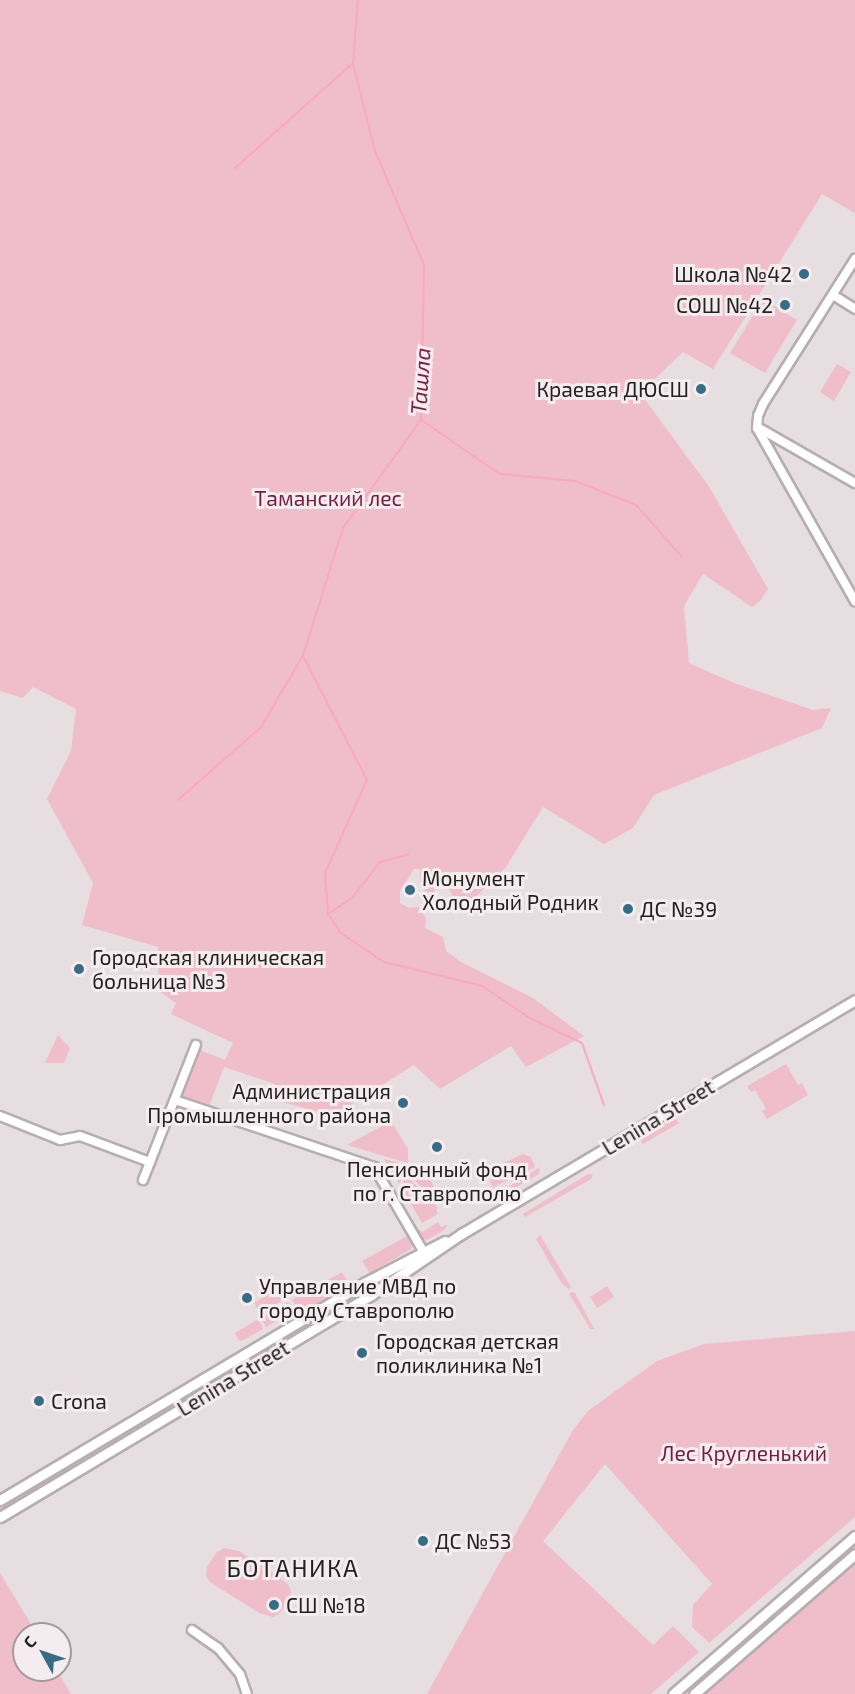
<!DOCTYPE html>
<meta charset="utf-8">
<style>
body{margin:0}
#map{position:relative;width:855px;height:1694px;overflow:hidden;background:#e7dee1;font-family:"Exo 2",sans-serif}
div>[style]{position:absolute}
.green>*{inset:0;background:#f0bdcb}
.stream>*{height:2px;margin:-1px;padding:0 1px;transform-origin:1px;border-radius:1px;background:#faa9c1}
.roads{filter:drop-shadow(2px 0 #b6aeb0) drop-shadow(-2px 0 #b6aeb0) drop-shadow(0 2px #b6aeb0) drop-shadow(0 -2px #b6aeb0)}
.minor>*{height:8px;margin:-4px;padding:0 4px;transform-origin:4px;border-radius:4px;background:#fff}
.major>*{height:9px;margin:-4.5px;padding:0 4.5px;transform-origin:4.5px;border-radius:4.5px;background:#fff}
.dots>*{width:16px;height:16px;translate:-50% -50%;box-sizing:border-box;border:3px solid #f4ecee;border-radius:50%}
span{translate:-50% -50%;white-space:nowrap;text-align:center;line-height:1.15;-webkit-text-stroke:6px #f4ecee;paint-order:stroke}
.poi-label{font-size:21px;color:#242121}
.right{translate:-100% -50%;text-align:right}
.left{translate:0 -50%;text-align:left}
.park-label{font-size:21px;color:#761b41}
.street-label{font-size:21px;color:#242121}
.water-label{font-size:22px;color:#7e2347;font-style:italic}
.quarter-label{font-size:24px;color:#242121;letter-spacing:1.5px}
.north{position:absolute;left:12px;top:1622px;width:60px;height:60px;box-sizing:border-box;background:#f4ecee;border:2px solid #a19b9c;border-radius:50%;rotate:310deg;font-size:16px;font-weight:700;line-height:24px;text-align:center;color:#242121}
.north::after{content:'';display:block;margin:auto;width:21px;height:27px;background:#356d87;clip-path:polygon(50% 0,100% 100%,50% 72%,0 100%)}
</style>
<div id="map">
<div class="green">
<i style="clip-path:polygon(0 0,855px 0,855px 213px,822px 194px,713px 369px,683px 352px,640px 393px,708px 485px,768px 589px,761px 600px,752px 607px,703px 574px,684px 606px,689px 663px,734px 683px,813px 710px,831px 708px,822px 728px,654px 795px,633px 828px,604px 844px,543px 807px,506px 867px,470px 903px,454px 899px,450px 890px,436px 884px,434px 893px,426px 892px,420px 882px,420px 869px,414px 869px,400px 891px,400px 903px,409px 908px,419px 907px,426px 918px,425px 928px,443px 937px,446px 951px,461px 962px,533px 998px,584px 1036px,526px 1067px,511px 1046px,440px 1089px,414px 1065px,333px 1116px,279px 1101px,275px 1084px,224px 1067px,209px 1106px,182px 1096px,200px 1050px,225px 1060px,233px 1043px,171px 1014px,176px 1003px,159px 991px,158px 947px,82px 925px,93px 883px,47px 799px,71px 751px,76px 709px,33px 687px,23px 698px,0 691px)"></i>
<i style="clip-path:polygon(763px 299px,797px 320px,765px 373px,730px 353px)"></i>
<i style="clip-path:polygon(837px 364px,851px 372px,834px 401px,820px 392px)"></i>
<i style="clip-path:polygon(58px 1035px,70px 1048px,64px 1063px,45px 1063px)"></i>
<i style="clip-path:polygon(786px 1064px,798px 1085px,802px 1083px,808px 1095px,767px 1119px,762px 1111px,766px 1109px,755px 1090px,751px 1092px,747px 1086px)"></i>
<i style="clip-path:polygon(674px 1117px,679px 1123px,643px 1144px,639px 1138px)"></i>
<i style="clip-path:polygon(391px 1121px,408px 1149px,408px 1163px,347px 1145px)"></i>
<i style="clip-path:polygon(523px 1154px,531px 1157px,535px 1167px,493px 1187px,490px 1181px,501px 1171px,492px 1176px,488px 1168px,497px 1164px,500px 1168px,499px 1165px)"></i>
<i style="clip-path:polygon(384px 1159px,408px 1165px,399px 1184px)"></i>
<i style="clip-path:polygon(410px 1166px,424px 1169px,436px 1190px,433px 1193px,437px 1199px,435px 1200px,407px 1173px)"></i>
<i style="clip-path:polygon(540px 1167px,539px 1174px,496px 1199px,486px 1201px)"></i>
<i style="clip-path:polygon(588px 1174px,593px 1175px,591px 1179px,525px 1217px,523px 1214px)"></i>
<i style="clip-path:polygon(406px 1175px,438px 1208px,436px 1210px,438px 1214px,422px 1223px,401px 1187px)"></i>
<i style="clip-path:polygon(438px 1222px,441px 1227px,448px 1225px,444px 1230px,427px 1240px,420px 1238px,415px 1231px,419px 1229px,422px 1232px)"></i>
<i style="clip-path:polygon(409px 1235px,413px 1242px,411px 1249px,370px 1273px,362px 1261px)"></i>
<i style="clip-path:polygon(540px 1235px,571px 1287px,569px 1290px,561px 1282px,536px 1239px)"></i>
<i style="clip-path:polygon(342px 1272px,351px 1286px,301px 1314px,300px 1312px,292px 1300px)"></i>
<i style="clip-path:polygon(392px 1273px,394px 1276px,115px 1441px,114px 1438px)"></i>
<i style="clip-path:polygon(607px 1286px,614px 1297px,597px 1308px,590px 1297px)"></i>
<i style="clip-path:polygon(276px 1290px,282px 1301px,260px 1313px,254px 1303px)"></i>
<i style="clip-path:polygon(571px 1292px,575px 1293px,594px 1329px,590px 1329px,588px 1325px,569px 1294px)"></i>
<i style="clip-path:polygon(288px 1302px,290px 1313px,266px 1327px,261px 1318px)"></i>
<i style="clip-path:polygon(258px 1319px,263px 1329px,242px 1341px,238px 1339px,235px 1333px)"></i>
<i style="clip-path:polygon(855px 1331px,855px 1517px,709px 1643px,692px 1627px,693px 1605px,712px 1584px,605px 1464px,543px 1541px,653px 1645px,673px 1626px,699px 1652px,651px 1694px,427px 1694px,573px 1430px,588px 1411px,657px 1361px,704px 1344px)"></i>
<i style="clip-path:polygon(97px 1448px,99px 1452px,0 1511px,0 1506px)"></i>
<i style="clip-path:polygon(855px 1543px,855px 1549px,687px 1694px,680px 1694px)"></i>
<i style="clip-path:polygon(224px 1548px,239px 1551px,287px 1583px,291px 1590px,290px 1598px,280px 1613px,273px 1617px,259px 1613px,210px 1582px,206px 1575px,207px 1567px,216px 1553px)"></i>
<i style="clip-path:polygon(855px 1562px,855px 1694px,703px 1694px,764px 1642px)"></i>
<i style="clip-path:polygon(0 1573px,37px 1634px,24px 1634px,24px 1670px,57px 1670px,71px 1694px,0 1694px)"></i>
</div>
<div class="stream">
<i style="left:358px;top:0;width:63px;rotate:94.5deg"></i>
<i style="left:353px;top:63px;width:91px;rotate:76deg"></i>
<i style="left:375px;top:151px;width:124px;rotate:66.7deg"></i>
<i style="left:424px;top:265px;width:155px;rotate:91.1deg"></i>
<i style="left:421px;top:420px;width:133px;rotate:125.8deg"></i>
<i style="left:343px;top:528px;width:134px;rotate:107.4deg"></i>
<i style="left:303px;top:656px;width:140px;rotate:62.7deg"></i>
<i style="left:367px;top:780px;width:102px;rotate:114.3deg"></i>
<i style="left:325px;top:873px;width:41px;rotate:85.8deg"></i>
<i style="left:328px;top:914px;width:23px;rotate:56deg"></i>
<i style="left:341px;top:933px;width:52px;rotate:34deg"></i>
<i style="left:384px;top:962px;width:101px;rotate:13.8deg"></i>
<i style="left:482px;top:986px;width:55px;rotate:34deg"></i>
<i style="left:528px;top:1017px;width:60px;rotate:25.7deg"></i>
<i style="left:582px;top:1043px;width:66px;rotate:70.5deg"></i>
<i style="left:235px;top:168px;width:158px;rotate:-41.7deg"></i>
<i style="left:421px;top:420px;width:96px;rotate:34.4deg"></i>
<i style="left:500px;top:474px;width:75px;rotate:5.3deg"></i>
<i style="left:575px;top:481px;width:66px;rotate:21.5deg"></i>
<i style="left:636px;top:505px;width:69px;rotate:48.5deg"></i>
<i style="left:178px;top:800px;width:111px;rotate:-41.3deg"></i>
<i style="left:261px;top:727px;width:81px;rotate:-59.6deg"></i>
<i style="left:328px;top:914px;width:29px;rotate:-34deg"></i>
<i style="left:352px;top:898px;width:46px;rotate:-52.1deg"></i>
<i style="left:380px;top:862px;width:30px;rotate:-15deg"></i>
</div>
<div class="roads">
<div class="minor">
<i style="left:833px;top:295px;width:26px;rotate:32deg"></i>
<i style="left:757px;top:428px;width:199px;rotate:60.5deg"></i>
<i style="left:757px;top:428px;width:12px;rotate:-85deg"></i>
<i style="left:758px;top:416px;width:13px;rotate:-67deg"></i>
<i style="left:763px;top:404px;width:172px;rotate:-57.6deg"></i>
<i style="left:759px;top:428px;width:111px;rotate:29.8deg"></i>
<i style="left:175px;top:1100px;width:210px;rotate:18.6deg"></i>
<i style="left:374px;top:1167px;width:103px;rotate:59.7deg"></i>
<i style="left:0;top:1116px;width:65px;rotate:21.8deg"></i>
<i style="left:60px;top:1140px;width:20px;rotate:-11deg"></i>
<i style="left:80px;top:1136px;width:75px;rotate:20.4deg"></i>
<i style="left:143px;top:1180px;width:145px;rotate:-68.6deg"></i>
<i style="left:192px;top:1630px;width:32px;rotate:35deg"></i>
<i style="left:218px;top:1648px;width:34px;rotate:50deg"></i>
<i style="left:240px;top:1674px;width:21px;rotate:71deg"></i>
</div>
<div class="major">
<i style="left:0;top:1500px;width:424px;rotate:-30.8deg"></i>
<i style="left:364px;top:1283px;width:91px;rotate:-27.4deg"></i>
<i style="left:0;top:1517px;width:432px;rotate:-30.9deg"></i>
<i style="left:371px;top:1295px;width:109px;rotate:-34.1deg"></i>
<i style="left:461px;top:1234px;width:458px;rotate:-30.7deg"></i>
<i style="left:673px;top:1694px;width:241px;rotate:-41deg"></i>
<i style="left:694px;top:1694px;width:213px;rotate:-41deg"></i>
</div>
</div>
<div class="dots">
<i style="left:804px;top:274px;background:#356d87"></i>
<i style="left:785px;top:305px;background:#356d87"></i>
<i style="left:701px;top:389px;background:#356d87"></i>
<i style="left:410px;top:890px;background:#356d87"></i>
<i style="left:628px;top:909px;background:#356d87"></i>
<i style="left:79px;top:969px;background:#356d87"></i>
<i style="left:403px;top:1103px;background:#356d87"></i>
<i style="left:437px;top:1147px;background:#356d87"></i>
<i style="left:247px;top:1298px;background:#356d87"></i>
<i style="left:362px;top:1353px;background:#356d87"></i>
<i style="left:39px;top:1401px;background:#356d87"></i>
<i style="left:423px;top:1541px;background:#356d87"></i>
<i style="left:274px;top:1605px;background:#356d87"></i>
</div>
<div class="poi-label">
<span class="right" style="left:792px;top:274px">Школа №42</span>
<span class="right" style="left:773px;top:305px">СОШ №42</span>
<span class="right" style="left:689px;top:389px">Краевая ДЮСШ</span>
<span class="left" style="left:422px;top:890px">Монумент<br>Холодный Родник</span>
<span class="left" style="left:640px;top:909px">ДС №39</span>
<span class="left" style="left:92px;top:969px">Городская клиническая<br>больница №3</span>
<span class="right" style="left:391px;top:1103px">Администрация<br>Промышленного района</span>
<span style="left:437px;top:1181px">Пенсионный фонд<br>по г. Ставрополю</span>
<span class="left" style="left:259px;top:1298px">Управление МВД по<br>городу Ставрополю</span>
<span class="left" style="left:376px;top:1353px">Городская детская<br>поликлиника №1</span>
<span class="left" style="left:51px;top:1401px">Crona</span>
<span class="left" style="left:435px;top:1541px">ДС №53</span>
<span class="left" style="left:286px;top:1605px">СШ №18</span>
</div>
<div class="park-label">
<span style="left:328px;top:498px">Таманский лес</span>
<span style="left:744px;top:1453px">Лес Кругленький</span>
</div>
<div class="street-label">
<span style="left:658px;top:1117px;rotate:-31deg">Lenina Street</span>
<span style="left:233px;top:1378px;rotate:-31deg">Lenina Street</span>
</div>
<div class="water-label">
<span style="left:420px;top:381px;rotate:-86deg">Ташла</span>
</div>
<div class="quarter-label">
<span style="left:293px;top:1568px">БОТАНИКА</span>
</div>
<div class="north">С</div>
</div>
